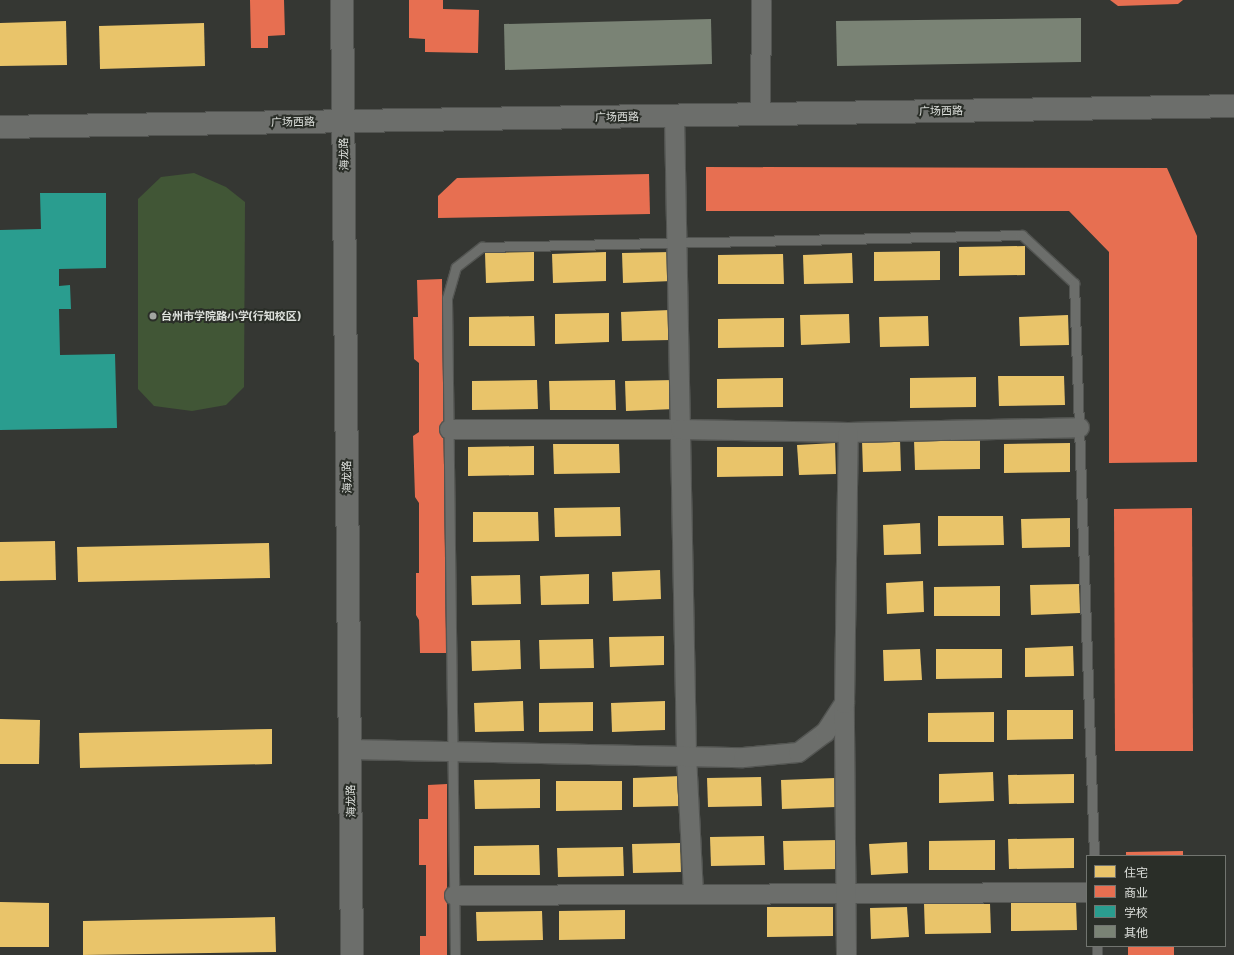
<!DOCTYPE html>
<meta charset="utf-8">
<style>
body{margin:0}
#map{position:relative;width:1234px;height:955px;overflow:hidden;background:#353733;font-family:Barlow,"Noto Sans SC",sans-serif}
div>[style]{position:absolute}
.green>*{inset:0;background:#415636}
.homes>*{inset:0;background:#e9c46a}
.shops>*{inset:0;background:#e76f51}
.schools>*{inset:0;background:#2a9d8f}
.building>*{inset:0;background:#7a8375}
.roads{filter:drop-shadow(1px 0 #535552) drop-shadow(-1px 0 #535552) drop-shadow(0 1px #535552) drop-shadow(0 -1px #535552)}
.lane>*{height:9px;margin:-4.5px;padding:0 4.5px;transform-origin:4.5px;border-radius:4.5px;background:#6c6e6b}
.street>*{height:19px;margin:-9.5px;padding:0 9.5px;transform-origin:9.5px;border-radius:9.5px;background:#6c6e6b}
.secondary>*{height:22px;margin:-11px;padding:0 11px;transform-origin:11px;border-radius:11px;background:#6c6e6b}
.dots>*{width:11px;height:11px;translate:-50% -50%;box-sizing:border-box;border:2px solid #2a2e28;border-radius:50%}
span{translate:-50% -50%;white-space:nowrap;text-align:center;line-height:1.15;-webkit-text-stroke:4px #2a2e28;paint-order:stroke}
.street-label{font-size:11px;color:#dde0dc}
.poi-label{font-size:11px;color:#dde0dc;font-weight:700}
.left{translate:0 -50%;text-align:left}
.legend{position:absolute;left:1086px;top:855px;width:140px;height:92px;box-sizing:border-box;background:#2a2e28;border:1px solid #727570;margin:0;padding:5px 7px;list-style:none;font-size:12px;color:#dde0dc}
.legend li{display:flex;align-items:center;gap:8px;height:20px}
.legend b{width:20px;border:1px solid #727570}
</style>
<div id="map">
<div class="green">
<i style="clip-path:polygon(194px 173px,226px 187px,245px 202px,244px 387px,226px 405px,192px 411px,154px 406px,138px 389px,138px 199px,161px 177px)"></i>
</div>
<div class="homes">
<i style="clip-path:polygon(66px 21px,67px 65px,0 66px,0 23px)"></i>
<i style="clip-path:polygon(204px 23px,205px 66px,100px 69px,99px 26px)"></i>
<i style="clip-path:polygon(1025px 246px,1025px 275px,959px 276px,959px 247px)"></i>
<i style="clip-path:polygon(940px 251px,940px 280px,874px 281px,874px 252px)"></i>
<i style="clip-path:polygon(534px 252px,534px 281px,486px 283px,485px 253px)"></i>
<i style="clip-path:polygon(606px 252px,606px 281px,553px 283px,552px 254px)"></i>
<i style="clip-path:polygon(671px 252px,672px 281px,623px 283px,622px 253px)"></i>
<i style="clip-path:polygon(852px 253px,853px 283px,804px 284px,803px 255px)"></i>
<i style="clip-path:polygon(783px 254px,784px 284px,718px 284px,718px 255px)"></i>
<i style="clip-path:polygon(670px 310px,671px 340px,622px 341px,621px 312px)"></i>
<i style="clip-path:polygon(609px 313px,609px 342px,555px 344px,555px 314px)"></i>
<i style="clip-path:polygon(849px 314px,850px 343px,801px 345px,800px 315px)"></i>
<i style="clip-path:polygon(1068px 315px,1069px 345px,1020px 346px,1019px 317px)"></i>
<i style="clip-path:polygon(534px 316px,535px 346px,469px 346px,469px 317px)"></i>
<i style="clip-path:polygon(928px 316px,929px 346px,880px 347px,879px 317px)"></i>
<i style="clip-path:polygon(784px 318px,784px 347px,718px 348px,718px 319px)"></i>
<i style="clip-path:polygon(998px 376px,1064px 376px,1065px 405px,999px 406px)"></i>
<i style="clip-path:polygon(976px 377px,976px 407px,910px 408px,910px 378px)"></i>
<i style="clip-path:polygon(783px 378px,783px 407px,717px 408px,717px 379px)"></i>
<i style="clip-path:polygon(537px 380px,538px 409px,472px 410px,472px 381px)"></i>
<i style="clip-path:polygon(615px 380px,616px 410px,550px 410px,549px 381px)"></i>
<i style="clip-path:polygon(674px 380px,675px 409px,626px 411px,625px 381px)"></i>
<i style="clip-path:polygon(900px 440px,901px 471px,863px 472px,862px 441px)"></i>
<i style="clip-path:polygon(914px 440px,980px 440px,980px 469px,915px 470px)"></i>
<i style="clip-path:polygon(835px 443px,836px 474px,799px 475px,797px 445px)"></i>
<i style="clip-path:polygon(1070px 443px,1070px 472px,1004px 473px,1004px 444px)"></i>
<i style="clip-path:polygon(553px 444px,619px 444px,620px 473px,554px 474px)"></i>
<i style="clip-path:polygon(534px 446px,534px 475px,468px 476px,468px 447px)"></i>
<i style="clip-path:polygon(717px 447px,783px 447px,783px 476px,717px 477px)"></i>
<i style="clip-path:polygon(620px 507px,621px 536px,555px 537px,554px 508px)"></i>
<i style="clip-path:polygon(473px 512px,538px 512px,539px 541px,473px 542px)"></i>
<i style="clip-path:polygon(938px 516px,1003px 516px,1004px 545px,938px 546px)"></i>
<i style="clip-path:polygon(1070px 518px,1070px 547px,1022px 548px,1021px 519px)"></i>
<i style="clip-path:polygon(920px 523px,921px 554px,884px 555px,883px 525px)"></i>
<i style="clip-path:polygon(55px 541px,56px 580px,0 581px,0 542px)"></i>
<i style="clip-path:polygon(269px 543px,270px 578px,78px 582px,77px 547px)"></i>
<i style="clip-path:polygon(660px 570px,661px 599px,613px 601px,612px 572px)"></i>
<i style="clip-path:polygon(589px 574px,589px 604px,541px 605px,540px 576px)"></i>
<i style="clip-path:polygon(520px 575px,521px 604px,472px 605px,471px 576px)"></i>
<i style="clip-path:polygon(923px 581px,924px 612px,887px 614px,886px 583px)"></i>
<i style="clip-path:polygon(1079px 584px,1080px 613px,1031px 615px,1030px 585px)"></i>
<i style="clip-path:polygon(1000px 586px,1000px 616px,934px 616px,934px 587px)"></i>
<i style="clip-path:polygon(664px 636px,664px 665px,610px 667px,609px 637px)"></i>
<i style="clip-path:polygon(593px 639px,594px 668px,540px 669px,539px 640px)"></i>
<i style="clip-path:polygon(520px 640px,521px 669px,472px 671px,471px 641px)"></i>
<i style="clip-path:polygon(1073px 646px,1074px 676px,1025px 677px,1025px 648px)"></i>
<i style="clip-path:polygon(920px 649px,922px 680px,884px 681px,883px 650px)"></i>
<i style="clip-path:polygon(936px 649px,1002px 649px,1002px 678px,936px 679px)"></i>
<i style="clip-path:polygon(523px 701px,524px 731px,475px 732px,474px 703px)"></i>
<i style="clip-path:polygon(665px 701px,665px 730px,612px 732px,611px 703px)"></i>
<i style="clip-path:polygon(593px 702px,593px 731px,539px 732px,539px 703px)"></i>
<i style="clip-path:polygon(1007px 710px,1073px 710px,1073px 739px,1007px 740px)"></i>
<i style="clip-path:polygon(994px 712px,994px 742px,928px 742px,928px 713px)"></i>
<i style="clip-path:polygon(0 719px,40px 720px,39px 764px,0 764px)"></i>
<i style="clip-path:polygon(272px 729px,272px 764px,80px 768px,79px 733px)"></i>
<i style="clip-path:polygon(993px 772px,994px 801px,939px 803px,939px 774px)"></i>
<i style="clip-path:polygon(1074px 774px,1074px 803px,1009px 804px,1008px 775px)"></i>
<i style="clip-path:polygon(681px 776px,682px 806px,633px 807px,633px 778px)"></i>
<i style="clip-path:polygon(761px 777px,762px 806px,708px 807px,707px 778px)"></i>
<i style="clip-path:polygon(835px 778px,836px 807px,782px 809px,781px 780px)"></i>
<i style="clip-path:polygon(540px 779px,540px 808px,475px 809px,474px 780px)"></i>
<i style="clip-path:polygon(556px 781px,622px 781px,622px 810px,556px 811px)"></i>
<i style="clip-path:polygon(764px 836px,765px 865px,711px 866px,710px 837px)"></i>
<i style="clip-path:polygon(1074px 838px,1074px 868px,1009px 869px,1008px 839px)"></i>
<i style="clip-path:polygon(838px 840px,838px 869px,784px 870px,783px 841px)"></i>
<i style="clip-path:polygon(995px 840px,995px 870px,929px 870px,929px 841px)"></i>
<i style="clip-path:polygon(907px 842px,908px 873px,871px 875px,869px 844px)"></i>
<i style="clip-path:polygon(680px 843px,681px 872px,633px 873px,632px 844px)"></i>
<i style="clip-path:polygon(539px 845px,540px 875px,474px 875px,474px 846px)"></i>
<i style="clip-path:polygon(623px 847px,624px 876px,558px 877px,557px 848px)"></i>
<i style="clip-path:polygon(1011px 901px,1076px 901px,1077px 930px,1011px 931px)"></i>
<i style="clip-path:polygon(0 902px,49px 903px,49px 947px,0 947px)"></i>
<i style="clip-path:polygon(924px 904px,990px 904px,991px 933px,925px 934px)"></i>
<i style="clip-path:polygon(767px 907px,833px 907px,833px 936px,767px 937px)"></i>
<i style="clip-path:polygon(907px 907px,909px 937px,871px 939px,870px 908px)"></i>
<i style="clip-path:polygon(625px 910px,625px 939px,559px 940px,559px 911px)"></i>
<i style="clip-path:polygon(542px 911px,543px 940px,477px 941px,476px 912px)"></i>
<i style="clip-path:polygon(275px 917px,276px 952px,83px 955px,83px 921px)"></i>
</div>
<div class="shops">
<i style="clip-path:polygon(250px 0,284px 0,285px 35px,268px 36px,268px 48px,251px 48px)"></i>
<i style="clip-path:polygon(409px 0,443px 0,443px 9px,479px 10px,478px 53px,425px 52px,425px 39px,409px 38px)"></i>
<i style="clip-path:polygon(1110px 0,1183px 0,1178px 4px,1118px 6px)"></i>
<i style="clip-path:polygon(706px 167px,1167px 168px,1197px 236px,1197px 462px,1109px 463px,1109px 252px,1069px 211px,706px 211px)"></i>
<i style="clip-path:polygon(649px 174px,650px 214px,438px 218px,438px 196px,457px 178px)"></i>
<i style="clip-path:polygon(442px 279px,446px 653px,420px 653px,419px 620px,416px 615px,416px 573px,419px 573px,419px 503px,415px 497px,413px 436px,419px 432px,419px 363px,414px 359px,413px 317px,418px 317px,417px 280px)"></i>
<i style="clip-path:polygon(1192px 508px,1193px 751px,1115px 751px,1114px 509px)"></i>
<i style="clip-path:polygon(447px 784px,447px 955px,420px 955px,420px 936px,426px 936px,426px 865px,419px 865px,419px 819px,428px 819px,428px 785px)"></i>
<i style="clip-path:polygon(1183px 851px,1183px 856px,1126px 856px,1126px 852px)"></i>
<i style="clip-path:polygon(1128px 946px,1174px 946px,1174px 955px,1128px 955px)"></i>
</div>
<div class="schools">
<i style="clip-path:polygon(40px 193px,106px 193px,106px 268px,59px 269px,59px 286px,70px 285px,71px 309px,59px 309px,60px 355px,115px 354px,117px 428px,0 430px,0 230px,41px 229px)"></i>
</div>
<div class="building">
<i style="clip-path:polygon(1081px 18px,1081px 62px,837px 66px,836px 21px)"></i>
<i style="clip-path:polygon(711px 19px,712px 64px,505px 70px,504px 24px)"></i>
</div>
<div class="roads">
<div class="lane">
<i style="left:1097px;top:946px;width:9px;rotate:90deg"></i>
<i style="left:455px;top:955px;width:657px;rotate:-90.7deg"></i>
<i style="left:447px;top:298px;width:32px;rotate:-74deg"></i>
<i style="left:456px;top:267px;width:33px;rotate:-38deg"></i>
<i style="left:482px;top:247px;width:540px;rotate:-1.27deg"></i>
<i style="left:1022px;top:235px;width:71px;rotate:42.7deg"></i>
<i style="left:1074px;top:283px;width:573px;rotate:88deg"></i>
</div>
<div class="street">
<i style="left:760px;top:114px;width:114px;rotate:-89.5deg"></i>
<i style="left:674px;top:116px;width:639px;rotate:88.92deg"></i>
<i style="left:686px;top:755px;width:139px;rotate:87.1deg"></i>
<i style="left:449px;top:429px;width:231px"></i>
<i style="left:680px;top:429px;width:168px;rotate:1deg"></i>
<i style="left:848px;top:432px;width:231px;rotate:-1.2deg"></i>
<i style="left:350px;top:749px;width:393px;rotate:1.2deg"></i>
<i style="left:743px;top:757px;width:55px;rotate:-5.2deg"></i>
<i style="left:798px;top:752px;width:34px;rotate:-37deg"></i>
<i style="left:825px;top:732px;width:35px;rotate:-57deg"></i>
<i style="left:454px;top:895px;width:633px;rotate:-0.27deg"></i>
<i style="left:846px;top:955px;width:252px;rotate:-90.5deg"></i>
<i style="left:844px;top:703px;width:271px;rotate:-89.2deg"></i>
</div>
<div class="secondary">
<i style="left:342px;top:0;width:955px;rotate:89.4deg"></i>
<i style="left:0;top:127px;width:1234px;rotate:-0.97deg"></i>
</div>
</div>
<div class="dots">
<i style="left:153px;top:316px;background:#a2a5a1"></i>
</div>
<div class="street-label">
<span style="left:941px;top:111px;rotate:-1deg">广场西路</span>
<span style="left:617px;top:117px;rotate:-1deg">广场西路</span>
<span style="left:293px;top:122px;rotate:-1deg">广场西路</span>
<span style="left:344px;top:154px;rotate:-91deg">海龙路</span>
<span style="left:347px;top:477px;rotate:-91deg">海龙路</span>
<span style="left:351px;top:801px;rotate:-91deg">海龙路</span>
</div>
<div class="poi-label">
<span class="left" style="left:161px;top:316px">台州市学院路小学(行知校区)</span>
</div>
<ul class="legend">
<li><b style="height:11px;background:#e9c46a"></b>住宅</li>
<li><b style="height:11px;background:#e76f51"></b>商业</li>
<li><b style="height:11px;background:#2a9d8f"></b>学校</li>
<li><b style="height:11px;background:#7a8375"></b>其他</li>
</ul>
</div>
